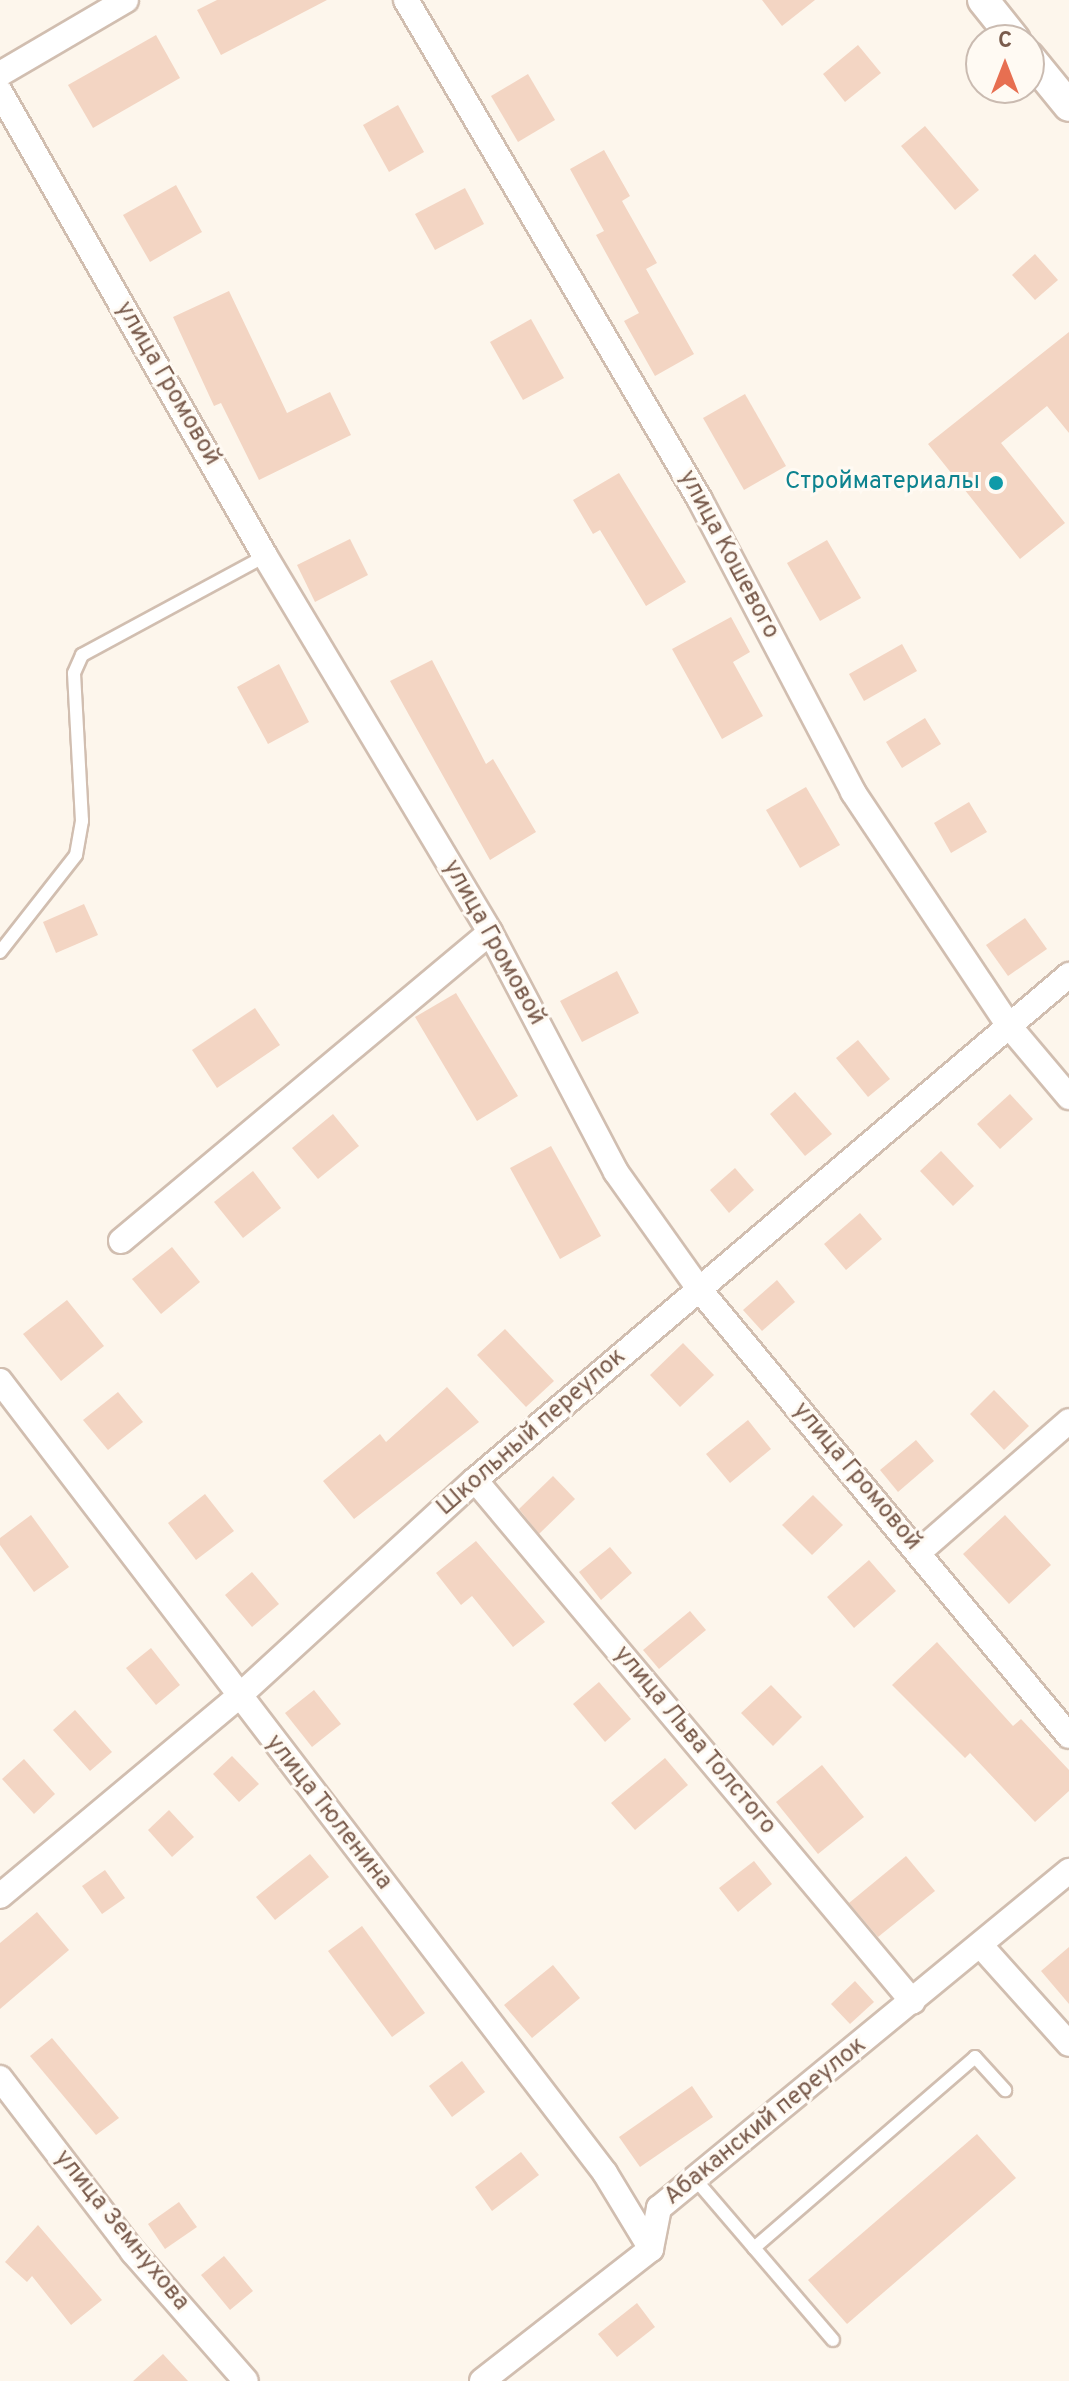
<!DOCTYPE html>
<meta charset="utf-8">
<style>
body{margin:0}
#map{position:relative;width:1069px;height:2381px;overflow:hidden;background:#fdf6ec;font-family:Overpass,sans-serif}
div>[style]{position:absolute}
.building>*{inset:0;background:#f3d5c3}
.roads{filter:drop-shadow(2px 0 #d1beb0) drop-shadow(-2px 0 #d1beb0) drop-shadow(0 2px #d1beb0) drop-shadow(0 -2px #d1beb0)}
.service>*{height:12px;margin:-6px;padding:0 6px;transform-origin:6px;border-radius:6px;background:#fff}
.minor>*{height:24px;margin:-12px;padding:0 12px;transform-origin:12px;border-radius:12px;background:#fff}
.tertiary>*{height:30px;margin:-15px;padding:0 15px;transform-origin:15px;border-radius:15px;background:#fff}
.dots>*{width:22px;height:22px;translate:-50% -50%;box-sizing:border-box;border:4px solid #fffaf3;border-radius:50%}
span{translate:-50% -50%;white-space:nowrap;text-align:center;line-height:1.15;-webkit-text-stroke:6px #fffaf3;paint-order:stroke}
.street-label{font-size:24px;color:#7a5c4d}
.culture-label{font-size:24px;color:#0d838f}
.right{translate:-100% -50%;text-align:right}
.north{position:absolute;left:965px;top:24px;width:80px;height:80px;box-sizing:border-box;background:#fffaf3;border:2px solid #cabbb1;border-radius:50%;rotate:0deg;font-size:22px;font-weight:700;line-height:32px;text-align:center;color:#7a5c4d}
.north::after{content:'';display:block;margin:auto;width:28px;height:36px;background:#e76f51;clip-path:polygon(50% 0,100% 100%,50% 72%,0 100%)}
</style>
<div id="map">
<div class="building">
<i style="clip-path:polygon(217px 0,327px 0,221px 55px,197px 10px)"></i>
<i style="clip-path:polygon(762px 0,815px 0,782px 26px)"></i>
<i style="clip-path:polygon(156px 35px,180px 78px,93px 128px,68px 85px)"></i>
<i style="clip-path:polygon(858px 45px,881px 73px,845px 102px,823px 74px)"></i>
<i style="clip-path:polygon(528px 74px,555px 120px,518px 142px,491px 96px)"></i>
<i style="clip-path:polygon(398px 105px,424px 152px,389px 172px,363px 125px)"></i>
<i style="clip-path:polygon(925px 126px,979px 190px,955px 210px,901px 146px)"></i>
<i style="clip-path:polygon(604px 150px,630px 196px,622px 201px,657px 263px,646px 269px,694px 354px,655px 376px,624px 321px,639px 313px,596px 235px,604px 231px,570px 169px)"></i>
<i style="clip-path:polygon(176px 185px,202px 232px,150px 262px,123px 215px)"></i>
<i style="clip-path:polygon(465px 188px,484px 224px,435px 250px,415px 214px)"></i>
<i style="clip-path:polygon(1035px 254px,1058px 280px,1035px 300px,1012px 275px)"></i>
<i style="clip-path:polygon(229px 291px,287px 413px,330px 392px,351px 435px,259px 480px,221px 403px,214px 406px,173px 317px)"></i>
<i style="clip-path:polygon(531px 319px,564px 378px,523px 400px,490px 342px)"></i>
<i style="clip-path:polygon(1069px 332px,1069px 433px,1047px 406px,1001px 443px,1065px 523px,1020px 559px,928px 444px)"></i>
<i style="clip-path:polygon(745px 394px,786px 466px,744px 490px,703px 418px)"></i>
<i style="clip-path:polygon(619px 473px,686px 582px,646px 606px,600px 530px,593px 534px,573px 500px)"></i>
<i style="clip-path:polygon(350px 539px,368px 575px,315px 602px,297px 565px)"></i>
<i style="clip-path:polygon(827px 540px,861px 598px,820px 621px,787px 563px)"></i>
<i style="clip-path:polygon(731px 617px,750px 652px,733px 662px,763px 716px,722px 739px,672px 649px)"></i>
<i style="clip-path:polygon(902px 644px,917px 671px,864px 701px,849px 674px)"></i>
<i style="clip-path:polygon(432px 660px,486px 764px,493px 759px,536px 832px,490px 860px,390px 681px)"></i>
<i style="clip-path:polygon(279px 664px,309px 722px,268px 744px,237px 687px)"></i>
<i style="clip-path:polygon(925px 718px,941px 744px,902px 768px,886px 742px)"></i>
<i style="clip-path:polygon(806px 787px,840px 845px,800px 868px,766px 810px)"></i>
<i style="clip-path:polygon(969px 802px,987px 832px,951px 853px,934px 823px)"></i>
<i style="clip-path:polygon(84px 904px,98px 935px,56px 953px,43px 922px)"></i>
<i style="clip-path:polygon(1025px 918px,1047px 949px,1008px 976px,986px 945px)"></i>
<i style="clip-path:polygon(617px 971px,639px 1013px,582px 1042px,560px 1001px)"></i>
<i style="clip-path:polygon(456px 993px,518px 1096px,477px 1121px,415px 1017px)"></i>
<i style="clip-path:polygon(255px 1008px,280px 1045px,217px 1088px,192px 1050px)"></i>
<i style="clip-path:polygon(858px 1040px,890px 1079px,868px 1097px,836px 1058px)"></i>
<i style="clip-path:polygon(795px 1092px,832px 1134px,805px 1156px,770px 1114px)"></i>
<i style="clip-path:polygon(1010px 1094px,1033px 1119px,1000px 1149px,977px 1124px)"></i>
<i style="clip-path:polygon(333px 1114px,359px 1146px,318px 1179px,292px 1148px)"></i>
<i style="clip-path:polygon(551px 1146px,601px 1236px,560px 1259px,510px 1168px)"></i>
<i style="clip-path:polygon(941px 1151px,974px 1186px,953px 1206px,920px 1171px)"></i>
<i style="clip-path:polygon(735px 1168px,754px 1190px,729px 1213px,710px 1190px)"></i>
<i style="clip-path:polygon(253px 1171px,281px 1208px,243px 1238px,214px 1202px)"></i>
<i style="clip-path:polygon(860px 1213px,882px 1239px,846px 1270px,824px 1244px)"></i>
<i style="clip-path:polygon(172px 1247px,200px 1282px,161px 1314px,132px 1279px)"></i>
<i style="clip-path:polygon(777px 1280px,795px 1302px,762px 1331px,743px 1310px)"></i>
<i style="clip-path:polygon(67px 1300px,104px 1346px,61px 1381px,23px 1334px)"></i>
<i style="clip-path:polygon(505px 1329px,554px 1381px,526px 1407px,477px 1355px)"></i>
<i style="clip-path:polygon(683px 1343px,714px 1375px,680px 1407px,650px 1375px)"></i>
<i style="clip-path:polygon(447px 1387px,479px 1422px,354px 1519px,323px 1481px,380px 1434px,386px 1442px)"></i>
<i style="clip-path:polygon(994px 1390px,1029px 1426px,1004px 1450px,970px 1414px)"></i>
<i style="clip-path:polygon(118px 1392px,143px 1422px,108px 1450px,83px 1420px)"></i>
<i style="clip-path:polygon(748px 1420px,771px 1449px,730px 1483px,706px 1454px)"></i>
<i style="clip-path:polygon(916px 1440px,934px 1461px,898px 1492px,880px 1470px)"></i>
<i style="clip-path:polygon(553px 1476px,575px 1499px,539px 1534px,519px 1509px)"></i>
<i style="clip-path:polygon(205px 1494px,234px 1531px,196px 1560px,168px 1523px)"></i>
<i style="clip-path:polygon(813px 1495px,843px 1525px,812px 1555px,782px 1525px)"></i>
<i style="clip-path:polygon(31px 1515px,69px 1567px,34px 1592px,0 1545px,0 1538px)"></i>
<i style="clip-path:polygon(1005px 1515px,1051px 1565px,1009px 1604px,963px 1554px)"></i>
<i style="clip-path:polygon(476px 1541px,545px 1622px,513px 1647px,472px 1596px,461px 1605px,436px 1573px)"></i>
<i style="clip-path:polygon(610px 1547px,632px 1573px,601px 1600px,579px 1572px)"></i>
<i style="clip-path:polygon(869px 1560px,896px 1591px,854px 1628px,827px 1597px)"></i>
<i style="clip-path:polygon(252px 1572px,279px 1604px,252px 1627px,225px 1595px)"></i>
<i style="clip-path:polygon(690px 1611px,706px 1630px,659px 1669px,643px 1650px)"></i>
<i style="clip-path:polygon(937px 1642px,1013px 1726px,1021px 1719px,1069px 1770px,1069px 1791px,1035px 1822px,970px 1753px,965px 1758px,892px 1685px)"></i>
<i style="clip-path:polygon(151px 1648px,180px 1685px,156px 1705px,126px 1668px)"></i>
<i style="clip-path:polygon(599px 1682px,631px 1719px,605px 1742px,573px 1704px)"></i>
<i style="clip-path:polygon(771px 1685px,802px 1717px,773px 1746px,741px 1713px)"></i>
<i style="clip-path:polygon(314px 1690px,341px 1724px,312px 1747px,285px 1713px)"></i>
<i style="clip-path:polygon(75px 1710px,112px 1752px,90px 1771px,53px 1730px)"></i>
<i style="clip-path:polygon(232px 1756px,259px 1784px,239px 1802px,213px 1774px)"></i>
<i style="clip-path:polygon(665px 1758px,688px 1785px,635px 1830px,611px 1803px)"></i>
<i style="clip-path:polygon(24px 1759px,55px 1794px,34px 1814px,2px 1779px)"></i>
<i style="clip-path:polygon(822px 1765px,864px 1817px,818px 1854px,776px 1802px)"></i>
<i style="clip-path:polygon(169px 1810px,194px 1837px,172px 1857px,148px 1830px)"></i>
<i style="clip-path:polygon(310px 1854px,329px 1877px,275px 1920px,256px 1897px)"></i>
<i style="clip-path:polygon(906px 1856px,935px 1891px,878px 1937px,849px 1903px)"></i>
<i style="clip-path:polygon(754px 1861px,772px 1884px,738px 1912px,719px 1888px)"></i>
<i style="clip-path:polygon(105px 1870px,125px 1898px,102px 1914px,82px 1886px)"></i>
<i style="clip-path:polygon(37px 1912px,69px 1950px,0 2009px,0 1943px)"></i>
<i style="clip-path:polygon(362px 1926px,425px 2013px,392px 2037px,328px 1951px)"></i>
<i style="clip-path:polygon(1069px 1947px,1069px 2004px,1041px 1971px)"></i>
<i style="clip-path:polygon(553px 1965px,580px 1998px,532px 2038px,504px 2005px)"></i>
<i style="clip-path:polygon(855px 1981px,874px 2002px,850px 2024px,831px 2004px)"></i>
<i style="clip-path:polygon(52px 2038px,119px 2118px,96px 2135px,30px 2056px)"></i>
<i style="clip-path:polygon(462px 2061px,485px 2092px,452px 2117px,429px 2086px)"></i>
<i style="clip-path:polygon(692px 2086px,713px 2117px,640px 2167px,619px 2137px)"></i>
<i style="clip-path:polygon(977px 2134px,1016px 2178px,847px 2324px,808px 2280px)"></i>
<i style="clip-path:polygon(521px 2152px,539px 2175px,492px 2211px,475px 2187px)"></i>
<i style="clip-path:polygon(179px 2202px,197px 2227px,165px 2249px,148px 2224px)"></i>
<i style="clip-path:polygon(38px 2225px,102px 2300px,71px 2325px,32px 2276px,27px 2282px,5px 2262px)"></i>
<i style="clip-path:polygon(224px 2256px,253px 2291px,230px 2310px,201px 2275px)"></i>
<i style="clip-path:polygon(637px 2303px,655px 2327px,617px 2357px,598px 2334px)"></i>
<i style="clip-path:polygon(163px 2354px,188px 2381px,133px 2381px)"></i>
</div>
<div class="roads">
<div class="service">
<i style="left:0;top:952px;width:123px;rotate:-51.9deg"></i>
<i style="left:76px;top:855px;width:35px;rotate:-80deg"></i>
<i style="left:82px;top:821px;width:148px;rotate:-93.1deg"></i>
<i style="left:74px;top:673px;width:20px;rotate:-66deg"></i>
<i style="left:82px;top:655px;width:208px;rotate:-28.4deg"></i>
<i style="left:695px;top:2179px;width:212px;rotate:49.4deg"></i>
<i style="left:754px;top:2248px;width:292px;rotate:-40.8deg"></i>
<i style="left:975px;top:2057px;width:45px;rotate:47.7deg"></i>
</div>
<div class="minor">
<i style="left:406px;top:0;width:580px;rotate:59.54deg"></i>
<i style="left:700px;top:500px;width:330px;rotate:62.3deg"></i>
<i style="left:853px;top:792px;width:281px;rotate:56.3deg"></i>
<i style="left:1009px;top:1026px;width:93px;rotate:49.8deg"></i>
<i style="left:0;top:74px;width:146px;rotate:-30.4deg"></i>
<i style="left:0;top:92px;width:534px;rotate:60.27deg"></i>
<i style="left:265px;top:556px;width:438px;rotate:59.1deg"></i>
<i style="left:490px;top:932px;width:271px;rotate:62.3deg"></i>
<i style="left:616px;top:1172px;width:143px;rotate:54.6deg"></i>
<i style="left:699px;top:1289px;width:580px;rotate:50.38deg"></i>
<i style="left:121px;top:1241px;width:481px;rotate:-39.9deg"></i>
<i style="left:0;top:1381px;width:997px;rotate:52.62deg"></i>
<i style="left:605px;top:2173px;width:89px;rotate:58.8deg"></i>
<i style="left:475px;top:1480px;width:681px;rotate:50deg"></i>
<i style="left:919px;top:1552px;width:199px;rotate:-41.1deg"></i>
<i style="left:0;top:1896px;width:310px;rotate:-39.9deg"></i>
<i style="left:238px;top:1697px;width:321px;rotate:-42.5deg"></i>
<i style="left:475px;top:1480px;width:780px;rotate:-40.37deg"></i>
<i style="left:982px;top:1947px;width:130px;rotate:48.1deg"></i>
<i style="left:0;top:2078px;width:219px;rotate:52.6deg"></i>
<i style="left:133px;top:2252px;width:171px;rotate:48.8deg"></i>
<i style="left:482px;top:2381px;width:214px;rotate:-38deg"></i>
<i style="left:651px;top:2249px;width:42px;rotate:-79deg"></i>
<i style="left:659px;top:2208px;width:531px;rotate:-39.42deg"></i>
</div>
<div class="tertiary">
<i style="left:983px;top:0;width:51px;rotate:51.3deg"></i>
<i style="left:1029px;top:57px;width:63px;rotate:50.8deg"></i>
</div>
</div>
<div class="dots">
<i style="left:996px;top:483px;background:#0f9aa8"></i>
</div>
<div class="street-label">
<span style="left:167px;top:384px;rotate:60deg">улица Громовой</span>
<span style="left:728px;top:555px;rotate:62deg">улица Кошевого</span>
<span style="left:493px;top:943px;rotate:61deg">улица Громовой</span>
<span style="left:532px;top:1433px;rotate:-41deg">Школьный переулок</span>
<span style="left:856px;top:1477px;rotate:50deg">улица Громовой</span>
<span style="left:694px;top:1741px;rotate:50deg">улица Льва Толстого</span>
<span style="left:328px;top:1813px;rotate:52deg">улица Тюленина</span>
<span style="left:766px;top:2122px;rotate:-39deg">Абаканский переулок</span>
<span style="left:121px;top:2231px;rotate:51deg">улица Земнухова</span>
</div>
<div class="culture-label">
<span class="right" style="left:980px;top:483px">Стройматериалы</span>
</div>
<div class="north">С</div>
</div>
